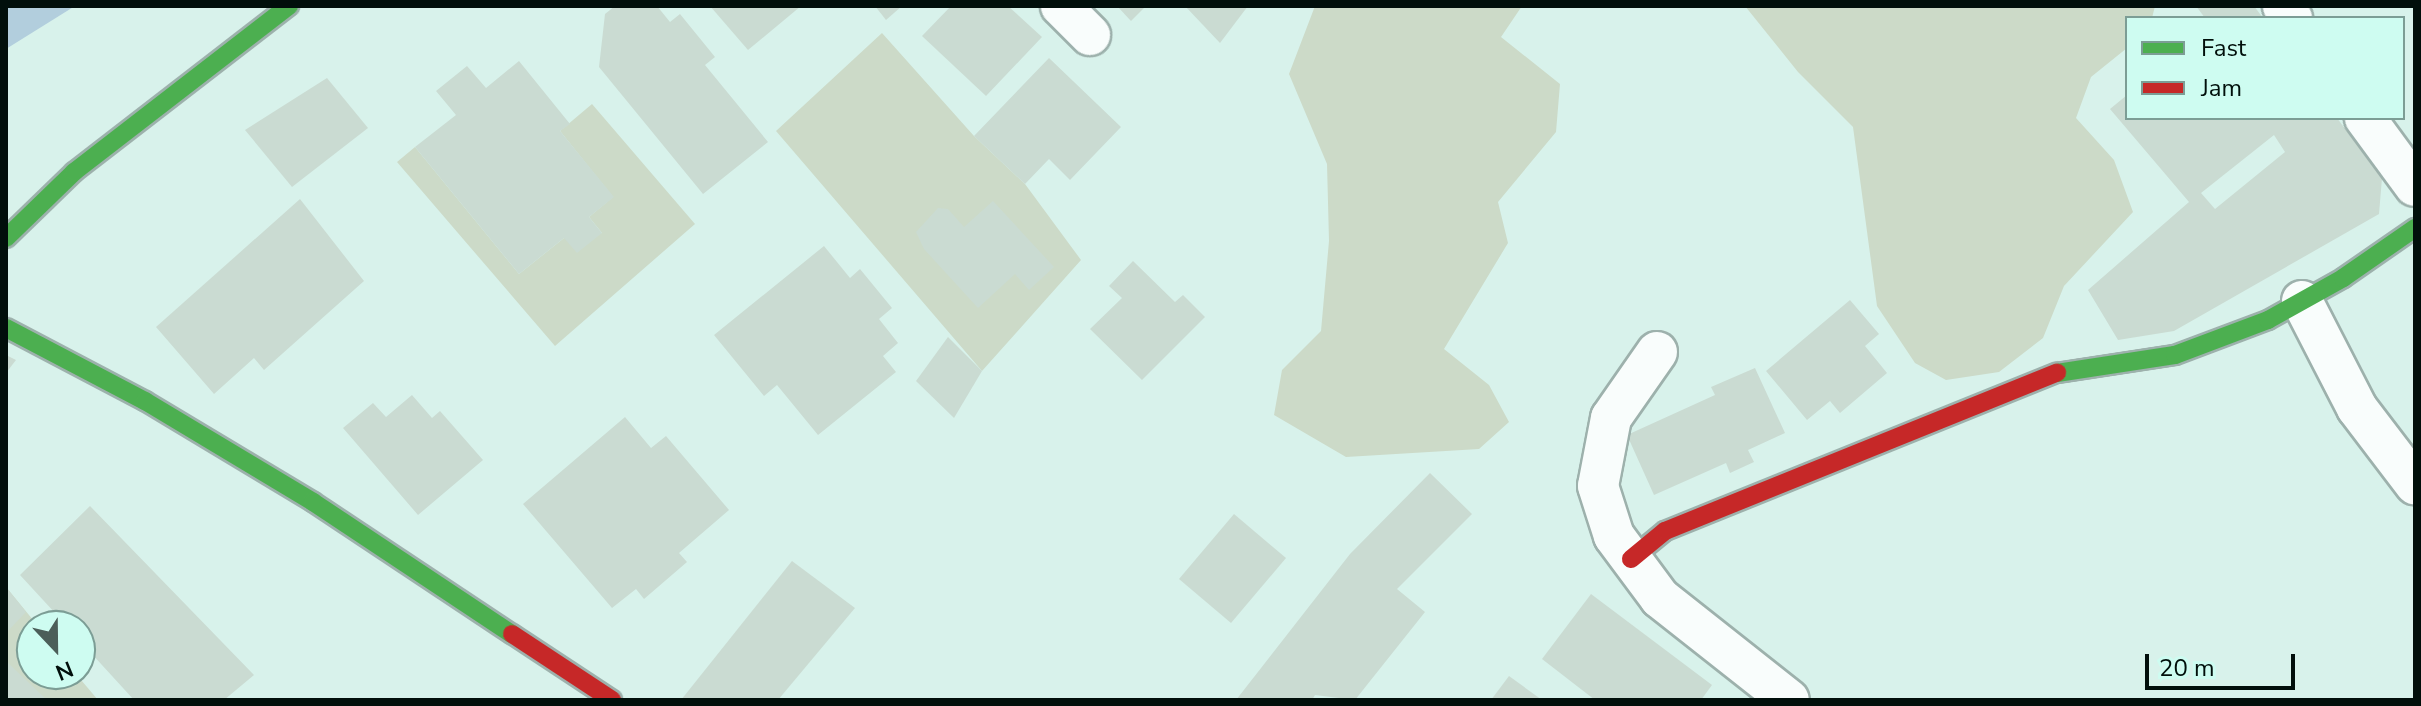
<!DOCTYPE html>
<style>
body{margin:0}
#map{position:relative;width:2421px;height:706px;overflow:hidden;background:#d8f2eb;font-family:"Nunito Sans",sans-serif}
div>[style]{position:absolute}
.green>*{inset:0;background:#ccdac8}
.water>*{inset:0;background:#b2cedd}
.building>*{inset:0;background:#cadbd2}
.roads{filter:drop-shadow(2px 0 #9db1ac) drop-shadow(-2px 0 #9db1ac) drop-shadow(0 2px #9db1ac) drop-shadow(0 -2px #9db1ac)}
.street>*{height:40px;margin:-20px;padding:0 20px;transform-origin:20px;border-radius:20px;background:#f9fdfc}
.fast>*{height:18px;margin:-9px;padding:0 9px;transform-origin:9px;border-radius:9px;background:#4caf50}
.jam>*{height:18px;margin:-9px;padding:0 9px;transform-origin:9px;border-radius:9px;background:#c62828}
span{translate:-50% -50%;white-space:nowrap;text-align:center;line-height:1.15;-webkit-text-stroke:6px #cefcf1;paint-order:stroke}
.frame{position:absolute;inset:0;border:8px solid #010f0b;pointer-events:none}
.legend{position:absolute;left:2125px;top:16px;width:280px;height:104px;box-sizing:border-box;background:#cefcf1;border:2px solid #7c9d95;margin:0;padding:10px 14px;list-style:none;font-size:24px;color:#010f0b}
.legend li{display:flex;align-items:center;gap:16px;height:40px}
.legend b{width:40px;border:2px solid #7c9d95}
.north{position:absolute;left:16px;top:610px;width:80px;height:80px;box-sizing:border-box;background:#cefcf1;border:2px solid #7c9d95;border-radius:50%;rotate:158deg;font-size:22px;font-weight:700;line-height:32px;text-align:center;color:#010f0b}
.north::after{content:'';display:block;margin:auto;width:28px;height:36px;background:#4c5e59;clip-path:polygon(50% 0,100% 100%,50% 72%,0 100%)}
.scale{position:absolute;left:2145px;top:654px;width:150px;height:36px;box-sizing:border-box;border:4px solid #010f0b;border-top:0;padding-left:10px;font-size:24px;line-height:28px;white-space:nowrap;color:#010f0b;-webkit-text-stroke:6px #cefcf1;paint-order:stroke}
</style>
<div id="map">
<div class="green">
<i style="clip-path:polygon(1315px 6px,1522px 6px,1501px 37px,1560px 84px,1556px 132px,1498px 202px,1508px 243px,1444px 349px,1489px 385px,1509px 422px,1479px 449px,1346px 457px,1274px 415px,1282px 370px,1321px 331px,1329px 241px,1327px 164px,1289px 74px)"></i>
<i style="clip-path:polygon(1745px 6px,2155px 6px,2152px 18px,2127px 18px,2127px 48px,2091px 77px,2076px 118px,2114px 160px,2133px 212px,2064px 286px,2043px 338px,1999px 372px,1946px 380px,1915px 363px,1877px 306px,1853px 127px,1798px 72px)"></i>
<i style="clip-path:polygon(882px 33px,974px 136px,1025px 184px,1081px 260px,982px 371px,776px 131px)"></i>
<i style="clip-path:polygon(592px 104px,695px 224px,555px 346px,397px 162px,415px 147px,519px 274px,564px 238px,602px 233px,589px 217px,613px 197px,560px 131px)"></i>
<i style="clip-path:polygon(6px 587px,38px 626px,32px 626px,32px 674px,76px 674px,98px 700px,6px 700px)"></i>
</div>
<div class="water">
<i style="clip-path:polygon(6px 6px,75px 6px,6px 49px)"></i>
</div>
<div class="building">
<i style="clip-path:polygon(615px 6px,657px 6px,670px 22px,680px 14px,715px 57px,705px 65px,768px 142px,703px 194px,599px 67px,605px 14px)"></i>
<i style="clip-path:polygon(710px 6px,801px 6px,748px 50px)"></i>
<i style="clip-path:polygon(875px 6px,902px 6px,886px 20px)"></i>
<i style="clip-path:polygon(951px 6px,1008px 6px,1042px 37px,986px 96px,922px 36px)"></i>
<i style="clip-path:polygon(1117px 6px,1146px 6px,1131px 21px)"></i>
<i style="clip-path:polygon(1185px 6px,1248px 6px,1220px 43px)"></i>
<i style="clip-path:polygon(2196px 6px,2254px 6px,2263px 18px,2205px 18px)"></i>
<i style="clip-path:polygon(1049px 58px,1121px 127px,1070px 180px,1049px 159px,1025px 184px,974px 136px)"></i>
<i style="clip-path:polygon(519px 61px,570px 124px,560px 131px,614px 197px,589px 217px,602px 233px,577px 253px,564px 238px,519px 274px,415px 147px,456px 115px,436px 91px,467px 66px,486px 88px)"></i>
<i style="clip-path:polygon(327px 78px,368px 128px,292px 187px,245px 130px)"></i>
<i style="clip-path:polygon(evenodd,2127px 95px,2127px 118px,2337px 118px,2382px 178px,2379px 214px,2174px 331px,2118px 340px,2088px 290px,2189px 202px,2110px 109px,2127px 95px,2274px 135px,2285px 152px,2215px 209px,2201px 193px,2274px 135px)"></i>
<i style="clip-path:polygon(300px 199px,364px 281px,264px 370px,254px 358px,214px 394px,156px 327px)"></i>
<i style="clip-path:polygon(993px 201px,1054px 267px,1029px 290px,1015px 274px,978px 308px,924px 249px,916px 232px,938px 208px,948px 209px,964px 227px)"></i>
<i style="clip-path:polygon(824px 246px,850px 278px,860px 269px,892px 308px,879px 319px,898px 343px,883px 356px,896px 372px,818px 435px,777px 385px,764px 396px,714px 335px)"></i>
<i style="clip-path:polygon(1133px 261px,1175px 302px,1183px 295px,1205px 317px,1142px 380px,1090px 329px,1122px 298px,1109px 286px)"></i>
<i style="clip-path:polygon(1850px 300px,1879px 334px,1865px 346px,1887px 373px,1840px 413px,1830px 401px,1807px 420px,1766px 371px)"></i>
<i style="clip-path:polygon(948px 337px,982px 371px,954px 418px,916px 381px)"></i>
<i style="clip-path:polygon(6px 355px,16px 360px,6px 373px)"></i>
<i style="clip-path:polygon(1755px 368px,1785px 433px,1748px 450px,1754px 462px,1730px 473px,1726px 463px,1654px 495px,1627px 435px,1715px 395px,1711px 387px)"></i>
<i style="clip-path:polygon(412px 395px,432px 418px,440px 411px,483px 460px,418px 515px,343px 428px,373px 403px,386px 417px)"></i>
<i style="clip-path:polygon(625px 417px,651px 448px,666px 436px,729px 510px,679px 553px,687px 562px,644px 599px,636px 589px,612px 608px,523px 504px)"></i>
<i style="clip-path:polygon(1430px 473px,1472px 514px,1397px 589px,1425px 612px,1355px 700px,1315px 695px,1312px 700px,1236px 700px,1350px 554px)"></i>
<i style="clip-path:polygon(90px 506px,254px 675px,224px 700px,134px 700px,80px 641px,80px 626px,67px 626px,20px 575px)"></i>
<i style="clip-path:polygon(1234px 514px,1286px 558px,1231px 623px,1179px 579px)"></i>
<i style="clip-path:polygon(792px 561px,855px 608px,778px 700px,681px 700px)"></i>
<i style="clip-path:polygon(6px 587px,26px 612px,6px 633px)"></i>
<i style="clip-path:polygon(1591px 594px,1712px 685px,1701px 700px,1595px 700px,1542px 659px)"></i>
<i style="clip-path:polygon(6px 661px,47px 700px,6px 700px)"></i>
<i style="clip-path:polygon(1509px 676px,1542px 700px,1491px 700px)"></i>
</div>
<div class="roads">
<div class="street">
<i style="left:1061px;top:6px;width:41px;rotate:45deg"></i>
<i style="left:2283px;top:6px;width:15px;rotate:53deg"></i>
<i style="left:2365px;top:118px;width:84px;rotate:53.7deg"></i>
<i style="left:2302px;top:301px;width:120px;rotate:62.8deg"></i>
<i style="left:2357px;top:408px;width:96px;rotate:52.7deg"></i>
<i style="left:1657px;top:352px;width:80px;rotate:124.9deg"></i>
<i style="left:1611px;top:418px;width:69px;rotate:100.8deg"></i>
<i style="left:1598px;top:486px;width:52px;rotate:72.3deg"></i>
<i style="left:1614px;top:536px;width:77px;rotate:53.4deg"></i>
<i style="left:1660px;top:598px;width:164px;rotate:38.3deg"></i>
</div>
<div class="fast">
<i style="left:6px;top:238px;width:95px;rotate:-44.1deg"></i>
<i style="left:74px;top:172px;width:272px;rotate:-37.7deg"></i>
<i style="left:6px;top:328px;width:157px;rotate:27.7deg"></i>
<i style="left:145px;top:401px;width:196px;rotate:31deg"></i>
<i style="left:313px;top:502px;width:239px;rotate:33.6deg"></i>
<i style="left:2057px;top:373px;width:119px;rotate:-8.7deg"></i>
<i style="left:2175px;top:355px;width:99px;rotate:-20.6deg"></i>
<i style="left:2268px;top:320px;width:86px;rotate:-29.2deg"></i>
<i style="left:2343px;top:278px;width:88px;rotate:-34.8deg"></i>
</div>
<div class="jam">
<i style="left:1631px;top:559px;width:44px;rotate:-39.5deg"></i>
<i style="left:1665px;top:531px;width:423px;rotate:-22deg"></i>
<i style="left:512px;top:634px;width:120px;rotate:33.4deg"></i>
</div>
</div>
<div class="frame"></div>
<ul class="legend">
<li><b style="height:10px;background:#4caf50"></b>Fast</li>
<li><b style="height:10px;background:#c62828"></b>Jam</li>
</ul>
<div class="north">N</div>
<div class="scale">20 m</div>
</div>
